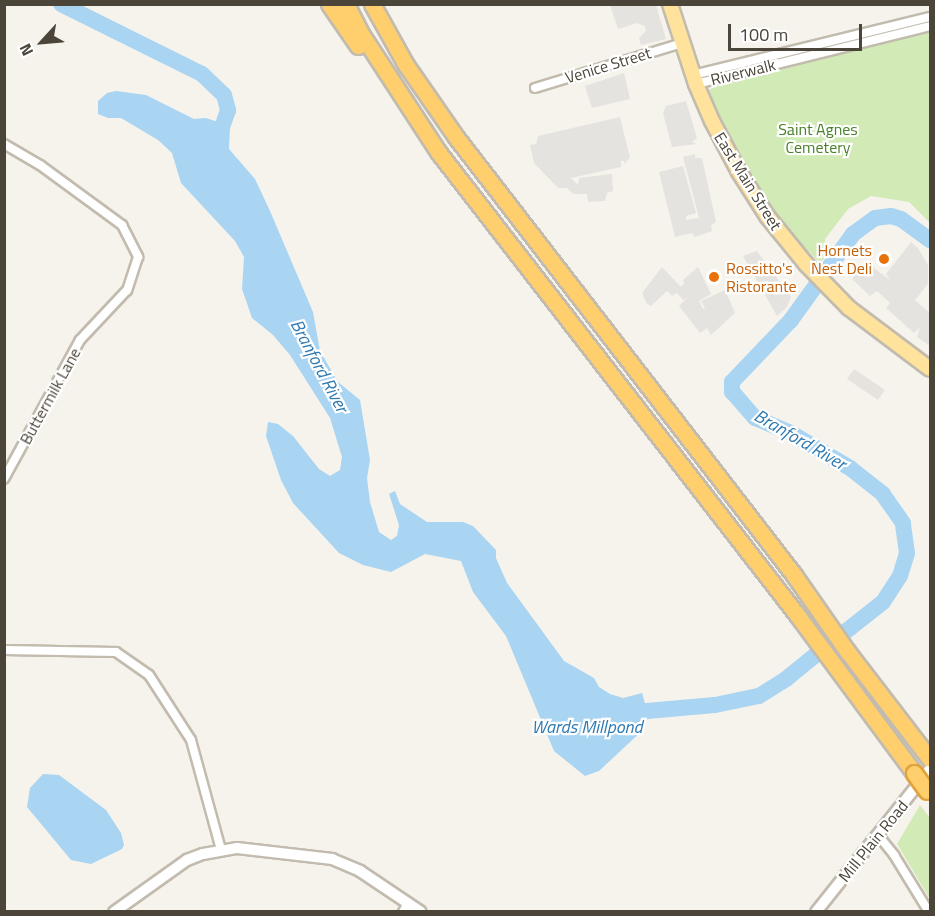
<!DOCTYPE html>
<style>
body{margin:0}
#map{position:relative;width:935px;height:916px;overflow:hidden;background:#f6f3ec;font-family:"Titillium Web",sans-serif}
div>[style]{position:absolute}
.industrial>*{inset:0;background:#e6e2dd}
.green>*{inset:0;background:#d2eab5}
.parking>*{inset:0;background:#e5e3e0}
.water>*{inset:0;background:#a9d4f2}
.river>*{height:16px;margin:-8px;padding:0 8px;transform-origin:8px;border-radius:8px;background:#a9d4f2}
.roads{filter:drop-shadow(2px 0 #c2bbae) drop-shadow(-2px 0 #c2bbae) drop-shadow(0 2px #c2bbae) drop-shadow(0 -2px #c2bbae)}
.minor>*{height:8px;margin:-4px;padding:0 4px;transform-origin:4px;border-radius:4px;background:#fff}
.tertiary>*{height:10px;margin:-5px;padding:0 5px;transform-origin:5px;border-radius:5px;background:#fff}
.primary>*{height:14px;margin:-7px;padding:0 7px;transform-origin:7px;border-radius:7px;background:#ffe39c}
.motorway>*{height:15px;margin:-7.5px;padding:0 7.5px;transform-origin:7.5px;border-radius:7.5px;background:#ffcf6e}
.bridges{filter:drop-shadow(2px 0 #e0a43c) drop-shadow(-2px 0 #e0a43c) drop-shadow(0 2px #e0a43c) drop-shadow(0 -2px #e0a43c)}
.motorway-bridge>*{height:15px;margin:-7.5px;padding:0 7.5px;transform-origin:7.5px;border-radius:7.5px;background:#ffcf6e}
.dots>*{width:16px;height:16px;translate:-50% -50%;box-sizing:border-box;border:3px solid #fff;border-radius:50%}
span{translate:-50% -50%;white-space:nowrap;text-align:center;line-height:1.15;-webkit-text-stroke:4.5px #fff;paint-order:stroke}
.street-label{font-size:16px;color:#4b4439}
.park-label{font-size:16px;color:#4a7f2a}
.food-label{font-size:16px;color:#c56008}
.right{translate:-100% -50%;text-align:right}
.left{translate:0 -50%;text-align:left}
.water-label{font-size:18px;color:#2e7ab2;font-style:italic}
.frame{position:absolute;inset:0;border:6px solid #4b4439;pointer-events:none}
.north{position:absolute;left:12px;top:12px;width:60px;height:60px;-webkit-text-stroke:4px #fff;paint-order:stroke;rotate:244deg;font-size:16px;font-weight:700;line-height:24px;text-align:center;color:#4b4439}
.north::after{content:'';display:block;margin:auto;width:21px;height:27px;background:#4b4439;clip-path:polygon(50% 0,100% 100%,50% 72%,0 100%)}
.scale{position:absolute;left:728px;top:24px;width:134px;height:27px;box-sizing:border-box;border:3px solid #4b4439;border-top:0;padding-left:8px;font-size:18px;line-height:21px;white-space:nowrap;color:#4b4439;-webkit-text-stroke:4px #fff;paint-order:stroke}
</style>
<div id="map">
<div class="industrial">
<i style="clip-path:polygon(854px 369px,885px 390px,878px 400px,847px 379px)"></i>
</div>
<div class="green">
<i style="clip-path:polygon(930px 31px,930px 223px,909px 202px,871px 196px,848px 209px,825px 239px,824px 259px,820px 263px,788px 231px,751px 178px,725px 131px,709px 90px,722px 82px)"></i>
<i style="clip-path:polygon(920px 805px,930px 818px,930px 899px,897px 844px)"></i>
</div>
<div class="parking">
<i style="clip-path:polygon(610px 5px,656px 5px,666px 39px,641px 45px,639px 38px,646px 31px,645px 26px,637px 23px,618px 29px)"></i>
<i style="clip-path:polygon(624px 73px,630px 99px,592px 108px,585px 86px)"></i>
<i style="clip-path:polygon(686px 101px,697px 138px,692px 142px,697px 144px,672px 147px,663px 113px,666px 106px)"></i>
<i style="clip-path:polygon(620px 117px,630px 158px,624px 164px,624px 161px,621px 161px,621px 167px,571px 178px,578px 185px,579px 178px,612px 174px,613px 191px,607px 193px,605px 201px,588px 202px,587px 194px,573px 194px,567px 188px,558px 188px,534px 163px,530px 145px,536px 144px,538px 136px)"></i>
<i style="clip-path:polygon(695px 154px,695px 158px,702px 158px,716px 222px,711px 225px,712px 231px,695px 237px,692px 233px,675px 237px,659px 172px,683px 166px,696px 213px,686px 216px,686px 220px,699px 218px,683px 157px)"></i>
<i style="clip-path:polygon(911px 242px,918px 248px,928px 265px,928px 284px,915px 300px,930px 313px,930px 346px,917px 337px,920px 328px,914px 333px,886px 308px,890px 303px,877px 291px,870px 296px,852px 279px,866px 262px,890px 280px,886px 274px)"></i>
<i style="clip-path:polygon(757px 251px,791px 297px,787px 307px,777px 316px,743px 256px)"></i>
<i style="clip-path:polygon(662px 267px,681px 287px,684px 283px,683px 280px,698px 267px,711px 294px,699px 301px,703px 309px,705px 308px,701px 301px,725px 290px,735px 313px,711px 335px,707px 328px,700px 333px,679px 306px,688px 297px,683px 300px,677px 293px,672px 296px,667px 291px,651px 306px,647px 304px,642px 293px)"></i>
</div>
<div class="water">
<i style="clip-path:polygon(116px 91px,146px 95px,194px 119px,206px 118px,230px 126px,229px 149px,255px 179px,270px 211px,313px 312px,320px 351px,338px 382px,360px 400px,370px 460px,367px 478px,370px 502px,379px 532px,391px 540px,397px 536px,399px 525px,389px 494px,395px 491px,400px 504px,427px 522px,463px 522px,473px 526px,496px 550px,496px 558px,507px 583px,564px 661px,594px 678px,599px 687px,610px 694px,623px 698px,642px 693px,648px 714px,644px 729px,599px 771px,585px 776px,554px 751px,506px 636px,473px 592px,461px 561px,425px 554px,391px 572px,363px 565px,339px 553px,293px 503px,281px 480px,266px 436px,268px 422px,278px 424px,293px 436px,319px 469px,330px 476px,340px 470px,342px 457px,330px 418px,290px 355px,273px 335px,252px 318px,242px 289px,244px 257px,235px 241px,181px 183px,172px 153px,158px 140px,121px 118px,108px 118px,98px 114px,98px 101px,107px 93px)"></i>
<i style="clip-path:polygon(43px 774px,59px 775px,106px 810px,121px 833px,124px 845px,122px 849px,91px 864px,71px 860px,27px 807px,30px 788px)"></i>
</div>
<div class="river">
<i style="left:61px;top:4px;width:157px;rotate:26.4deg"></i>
<i style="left:202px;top:74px;width:30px;rotate:44deg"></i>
<i style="left:224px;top:95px;width:16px;rotate:75deg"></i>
<i style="left:228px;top:110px;width:36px;rotate:109deg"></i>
<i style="left:845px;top:632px;width:48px;rotate:-38.3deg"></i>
<i style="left:883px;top:602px;width:31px;rotate:-57deg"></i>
<i style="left:900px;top:576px;width:24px;rotate:-73deg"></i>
<i style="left:907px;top:553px;width:30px;rotate:-98deg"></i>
<i style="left:903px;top:523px;width:35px;rotate:-125deg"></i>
<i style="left:883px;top:494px;width:42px;rotate:-141.8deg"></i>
<i style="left:850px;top:468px;width:69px;rotate:-149.3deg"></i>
<i style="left:791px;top:433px;width:39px;rotate:-157deg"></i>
<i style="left:755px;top:418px;width:35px;rotate:-131deg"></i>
<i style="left:732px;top:392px;width:10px;rotate:-90deg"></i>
<i style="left:732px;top:382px;width:86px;rotate:-46.4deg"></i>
<i style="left:791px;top:320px;width:106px;rotate:-54.2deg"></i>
<i style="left:853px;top:234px;width:27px;rotate:-36deg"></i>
<i style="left:875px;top:218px;width:16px;rotate:-7deg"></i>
<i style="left:891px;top:216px;width:10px;rotate:17deg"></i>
<i style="left:901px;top:219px;width:36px;rotate:36deg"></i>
<i style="left:626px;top:719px;width:22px;rotate:-21deg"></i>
<i style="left:647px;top:711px;width:68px;rotate:-5deg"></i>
<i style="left:715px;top:705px;width:45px;rotate:-11.6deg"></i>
<i style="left:759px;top:696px;width:32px;rotate:-32deg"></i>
<i style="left:786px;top:679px;width:38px;rotate:-39deg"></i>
</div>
<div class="roads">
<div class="minor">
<i style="left:693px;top:75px;width:244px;rotate:-13.8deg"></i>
<i style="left:696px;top:84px;width:241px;rotate:-13.9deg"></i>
<i style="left:535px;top:88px;width:154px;rotate:-17deg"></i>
<i style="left:4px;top:144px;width:42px;rotate:30.3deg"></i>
<i style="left:40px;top:165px;width:102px;rotate:36.2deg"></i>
<i style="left:122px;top:225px;width:36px;rotate:63deg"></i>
<i style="left:138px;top:257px;width:35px;rotate:108deg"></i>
<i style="left:127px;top:290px;width:69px;rotate:133.2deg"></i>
<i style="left:80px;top:340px;width:158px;rotate:118.7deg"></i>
<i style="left:4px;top:650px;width:112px;rotate:1deg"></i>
<i style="left:116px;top:652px;width:40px;rotate:34.9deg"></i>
<i style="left:149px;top:675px;width:77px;rotate:57.1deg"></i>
<i style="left:191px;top:740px;width:114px;rotate:74.7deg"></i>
<i style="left:878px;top:835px;width:26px;rotate:51deg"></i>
<i style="left:894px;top:855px;width:67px;rotate:58.4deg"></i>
<i style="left:403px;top:912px;width:10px;rotate:-61deg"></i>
</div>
<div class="tertiary">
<i style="left:114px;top:912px;width:90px;rotate:-35.5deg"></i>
<i style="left:187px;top:860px;width:17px;rotate:-21deg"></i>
<i style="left:203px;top:854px;width:35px;rotate:-10deg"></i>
<i style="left:237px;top:848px;width:96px;rotate:6.6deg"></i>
<i style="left:332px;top:859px;width:30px;rotate:23deg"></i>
<i style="left:360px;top:871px;width:73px;rotate:33.9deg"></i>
<i style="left:816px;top:912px;width:183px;rotate:-51.4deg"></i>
</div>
<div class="primary">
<i style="left:670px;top:4px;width:84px;rotate:72deg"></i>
<i style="left:696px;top:84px;width:40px;rotate:66.6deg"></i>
<i style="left:712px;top:121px;width:58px;rotate:62.1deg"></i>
<i style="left:739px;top:172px;width:52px;rotate:57.5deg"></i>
<i style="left:767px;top:216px;width:62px;rotate:50.9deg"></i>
<i style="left:806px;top:264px;width:62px;rotate:45.7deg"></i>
<i style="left:849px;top:308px;width:101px;rotate:37deg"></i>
</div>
<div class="motorway">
<i style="left:329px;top:4px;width:51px;rotate:55.4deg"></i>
<i style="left:346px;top:4px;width:35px;rotate:63deg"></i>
<i style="left:362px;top:35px;width:141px;rotate:56.9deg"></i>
<i style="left:439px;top:153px;width:586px;rotate:52.21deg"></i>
<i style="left:798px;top:616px;width:195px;rotate:53.5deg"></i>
<i style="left:372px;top:4px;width:70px;rotate:60.9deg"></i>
<i style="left:406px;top:65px;width:88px;rotate:55.2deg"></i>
<i style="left:456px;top:137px;width:553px;rotate:52.34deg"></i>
<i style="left:794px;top:575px;width:93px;rotate:55.1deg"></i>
<i style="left:847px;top:651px;width:136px;rotate:52.5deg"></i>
</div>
</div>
<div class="bridges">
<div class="motorway-bridge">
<i style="left:914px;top:773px;width:22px;rotate:54deg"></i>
</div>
</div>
<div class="dots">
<i style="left:884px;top:259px;background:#e8710a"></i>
<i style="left:714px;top:277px;background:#e8710a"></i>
</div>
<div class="street-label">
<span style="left:608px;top:65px;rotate:-17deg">Venice Street</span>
<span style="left:743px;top:72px;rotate:-14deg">Riverwalk</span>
<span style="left:748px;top:181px;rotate:58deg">East Main Street</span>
<span style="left:50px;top:396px;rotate:-61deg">Buttermilk Lane</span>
<span style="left:873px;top:841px;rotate:-51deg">Mill Plain Road</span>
</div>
<div class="park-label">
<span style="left:818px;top:138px">Saint Agnes<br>Cemetery</span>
</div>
<div class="food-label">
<span class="right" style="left:872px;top:259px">Hornets<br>Nest Deli</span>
<span class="left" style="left:726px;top:277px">Rossitto's<br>Ristorante</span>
</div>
<div class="water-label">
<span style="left:319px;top:366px;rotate:62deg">Branford River</span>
<span style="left:800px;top:440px;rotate:30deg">Branford River</span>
<span style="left:587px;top:727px">Wards Millpond</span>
</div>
<div class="frame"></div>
<div class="north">N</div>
<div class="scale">100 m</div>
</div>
